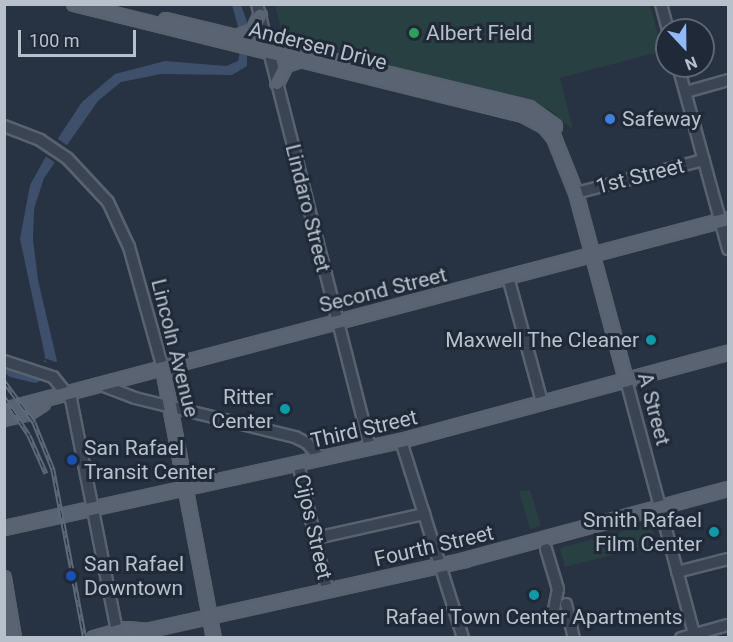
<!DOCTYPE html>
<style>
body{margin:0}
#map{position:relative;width:733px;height:642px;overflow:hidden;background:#273242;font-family:Roboto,sans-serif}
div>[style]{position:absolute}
.green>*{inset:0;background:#294043}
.water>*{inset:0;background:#3d4f6b}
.pier>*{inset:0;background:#273242}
.roads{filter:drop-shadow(2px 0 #59626f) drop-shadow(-2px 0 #59626f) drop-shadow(0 2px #59626f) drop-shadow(0 -2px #59626f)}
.minor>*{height:10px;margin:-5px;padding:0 5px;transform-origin:5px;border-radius:5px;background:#3b4452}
.major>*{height:12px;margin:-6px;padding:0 6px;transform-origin:6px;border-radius:6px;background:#596372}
.rail>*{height:4.5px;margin-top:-2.25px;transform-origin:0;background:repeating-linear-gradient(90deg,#202937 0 7px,#5d6879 0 14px);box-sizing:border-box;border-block:2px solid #5d6879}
.dots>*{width:16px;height:16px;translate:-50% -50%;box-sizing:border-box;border:3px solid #202937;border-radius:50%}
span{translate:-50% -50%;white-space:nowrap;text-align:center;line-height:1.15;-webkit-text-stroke:6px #202937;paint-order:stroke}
.poi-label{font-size:21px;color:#b8c0cc}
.left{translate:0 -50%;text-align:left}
.right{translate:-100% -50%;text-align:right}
.street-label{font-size:21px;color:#b8c0cc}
.frame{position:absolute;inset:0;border:6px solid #b8c0cc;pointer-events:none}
.north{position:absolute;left:655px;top:18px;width:60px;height:60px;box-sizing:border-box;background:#202937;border:2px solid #5d6573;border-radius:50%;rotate:158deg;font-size:16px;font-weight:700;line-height:24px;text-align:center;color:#b8c0cc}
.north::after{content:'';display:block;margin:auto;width:21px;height:27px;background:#92b8f7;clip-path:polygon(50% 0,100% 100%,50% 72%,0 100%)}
.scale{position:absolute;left:18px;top:30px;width:118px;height:27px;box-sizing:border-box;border:3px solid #b8c0cc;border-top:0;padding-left:8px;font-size:18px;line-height:21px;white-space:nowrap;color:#b8c0cc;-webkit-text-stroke:4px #202937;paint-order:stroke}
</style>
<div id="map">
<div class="green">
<i style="clip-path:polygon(275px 5px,650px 5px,662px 51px,560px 78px,573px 130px,549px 109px,283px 37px)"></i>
<i style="clip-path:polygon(530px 490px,541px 526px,530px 529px,519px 491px)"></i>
<i style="clip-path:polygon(646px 525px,653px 529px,656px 543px,648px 553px,646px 546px,565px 567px,560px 548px)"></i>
</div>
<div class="water">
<i style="clip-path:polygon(232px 5px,241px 5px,247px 22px,247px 66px,232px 75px,161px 74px,121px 82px,98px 101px,44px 178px,34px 209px,33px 239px,38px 280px,57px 361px,43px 380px,35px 383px,10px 377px,5px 373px,4px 366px,42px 368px,45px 356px,20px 239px,30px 185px,45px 158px,82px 102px,115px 74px,165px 61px,226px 66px,238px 61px,242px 41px)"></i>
</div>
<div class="pier">
<i style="clip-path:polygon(55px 137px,68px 146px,57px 164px,44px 155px)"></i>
<i style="clip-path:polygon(41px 357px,59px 363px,46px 381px,31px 372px,42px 361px,48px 363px)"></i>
</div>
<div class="roads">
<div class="minor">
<i style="left:257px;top:4px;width:457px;rotate:75.7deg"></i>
<i style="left:661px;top:4px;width:27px;rotate:75deg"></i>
<i style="left:678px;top:66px;width:190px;rotate:74.7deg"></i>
<i style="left:686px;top:92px;width:44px;rotate:-15.9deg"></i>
<i style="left:4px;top:126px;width:39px;rotate:21deg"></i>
<i style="left:40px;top:140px;width:32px;rotate:34deg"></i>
<i style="left:67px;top:158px;width:60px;rotate:47deg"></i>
<i style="left:108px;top:202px;width:50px;rotate:65deg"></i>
<i style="left:129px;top:247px;width:127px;rotate:74.4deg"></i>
<i style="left:576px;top:193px;width:132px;rotate:-14.5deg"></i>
<i style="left:508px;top:277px;width:130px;rotate:74.8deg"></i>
<i style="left:4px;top:361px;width:52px;rotate:18.1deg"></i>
<i style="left:53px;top:377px;width:28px;rotate:51deg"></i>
<i style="left:71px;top:399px;width:237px;rotate:78.8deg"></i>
<i style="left:626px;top:380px;width:263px;rotate:75deg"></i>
<i style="left:104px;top:386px;width:33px;rotate:21deg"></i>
<i style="left:135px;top:398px;width:165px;rotate:13.7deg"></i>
<i style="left:295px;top:437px;width:13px;rotate:27deg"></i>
<i style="left:307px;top:443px;width:20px;rotate:49deg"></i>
<i style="left:401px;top:441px;width:207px;rotate:72.5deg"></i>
<i style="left:298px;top:463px;width:130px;rotate:77.1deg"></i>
<i style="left:316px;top:538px;width:111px;rotate:-12.5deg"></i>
<i style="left:546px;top:549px;width:42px;rotate:73.3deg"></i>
<i style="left:558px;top:589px;width:21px;rotate:101deg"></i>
<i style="left:677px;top:572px;width:53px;rotate:-14.3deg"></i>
<i style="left:566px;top:604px;width:35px;rotate:77deg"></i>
<i style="left:681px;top:638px;width:49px;rotate:-15.5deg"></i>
</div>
<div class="major">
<i style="left:74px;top:4px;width:463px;rotate:13.9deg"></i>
<i style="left:523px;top:115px;width:24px;rotate:28deg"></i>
<i style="left:544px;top:126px;width:16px;rotate:50deg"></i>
<i style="left:554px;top:138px;width:59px;rotate:68.2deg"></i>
<i style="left:576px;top:193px;width:194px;rotate:75deg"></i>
<i style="left:166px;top:20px;width:374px;rotate:13.6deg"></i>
<i style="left:529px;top:108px;width:32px;rotate:35deg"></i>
<i style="left:239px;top:36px;width:15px;rotate:-20deg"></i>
<i style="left:253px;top:31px;width:17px;rotate:-65deg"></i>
<i style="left:277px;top:83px;width:20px;rotate:-63deg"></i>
<i style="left:286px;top:65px;width:13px;rotate:-18deg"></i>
<i style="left:163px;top:369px;width:274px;rotate:79.3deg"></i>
<i style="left:4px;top:410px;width:749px;rotate:-14.78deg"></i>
<i style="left:4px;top:419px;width:26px;rotate:-13deg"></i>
<i style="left:29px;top:413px;width:17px;rotate:-33deg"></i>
<i style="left:4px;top:528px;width:406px;rotate:-12.4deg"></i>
<i style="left:401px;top:441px;width:339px;rotate:-15.1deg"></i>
<i style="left:4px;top:578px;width:61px;rotate:80.5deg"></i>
<i style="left:94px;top:638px;width:33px;rotate:-16deg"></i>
<i style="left:126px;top:629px;width:16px;rotate:4deg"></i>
<i style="left:130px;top:638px;width:17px;rotate:-24deg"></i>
<i style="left:146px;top:631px;width:327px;rotate:-12.5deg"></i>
<i style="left:465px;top:560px;width:272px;rotate:-15.1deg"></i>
</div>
</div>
<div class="rail">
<i style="left:4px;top:381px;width:51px;rotate:53.8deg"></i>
<i style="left:34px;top:422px;width:51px;rotate:68deg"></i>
<i style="left:53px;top:469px;width:172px;rotate:79.3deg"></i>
<i style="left:4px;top:397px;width:45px;rotate:56.7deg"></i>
<i style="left:29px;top:435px;width:42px;rotate:65.9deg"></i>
</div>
<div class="dots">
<i style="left:414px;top:33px;background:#2e9e5b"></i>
<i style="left:610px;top:119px;background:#3f7fe0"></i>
<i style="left:651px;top:340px;background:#0f9aa8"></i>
<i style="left:285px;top:409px;background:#0f9aa8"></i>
<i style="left:72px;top:460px;background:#1a4fb4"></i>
<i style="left:714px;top:532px;background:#0f9aa8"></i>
<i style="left:71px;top:576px;background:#1a4fb4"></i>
<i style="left:534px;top:595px;background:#0f9aa8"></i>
</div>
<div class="poi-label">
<span class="left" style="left:426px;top:33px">Albert Field</span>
<span class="left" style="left:622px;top:119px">Safeway</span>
<span class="right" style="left:639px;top:340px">Maxwell The Cleaner</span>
<span class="right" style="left:273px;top:409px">Ritter<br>Center</span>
<span class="left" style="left:84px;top:460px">San Rafael<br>Transit Center</span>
<span class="right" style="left:702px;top:532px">Smith Rafael<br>Film Center</span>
<span class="left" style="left:84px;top:576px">San Rafael<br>Downtown</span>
<span style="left:534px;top:617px">Rafael Town Center Apartments</span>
</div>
<div class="street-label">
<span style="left:318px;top:46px;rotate:14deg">Andersen Drive</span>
<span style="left:640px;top:176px;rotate:-14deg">1st Street</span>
<span style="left:308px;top:208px;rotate:76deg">Lindaro Street</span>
<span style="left:383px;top:290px;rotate:-14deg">Second Street</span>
<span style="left:175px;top:348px;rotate:76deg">Lincoln Avenue</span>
<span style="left:654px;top:409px;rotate:75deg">A Street</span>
<span style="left:364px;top:429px;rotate:-13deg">Third Street</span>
<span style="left:313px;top:527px;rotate:77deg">Cijos Street</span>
<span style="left:434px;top:546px;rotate:-13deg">Fourth Street</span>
</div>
<div class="frame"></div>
<div class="north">N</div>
<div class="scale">100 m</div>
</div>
